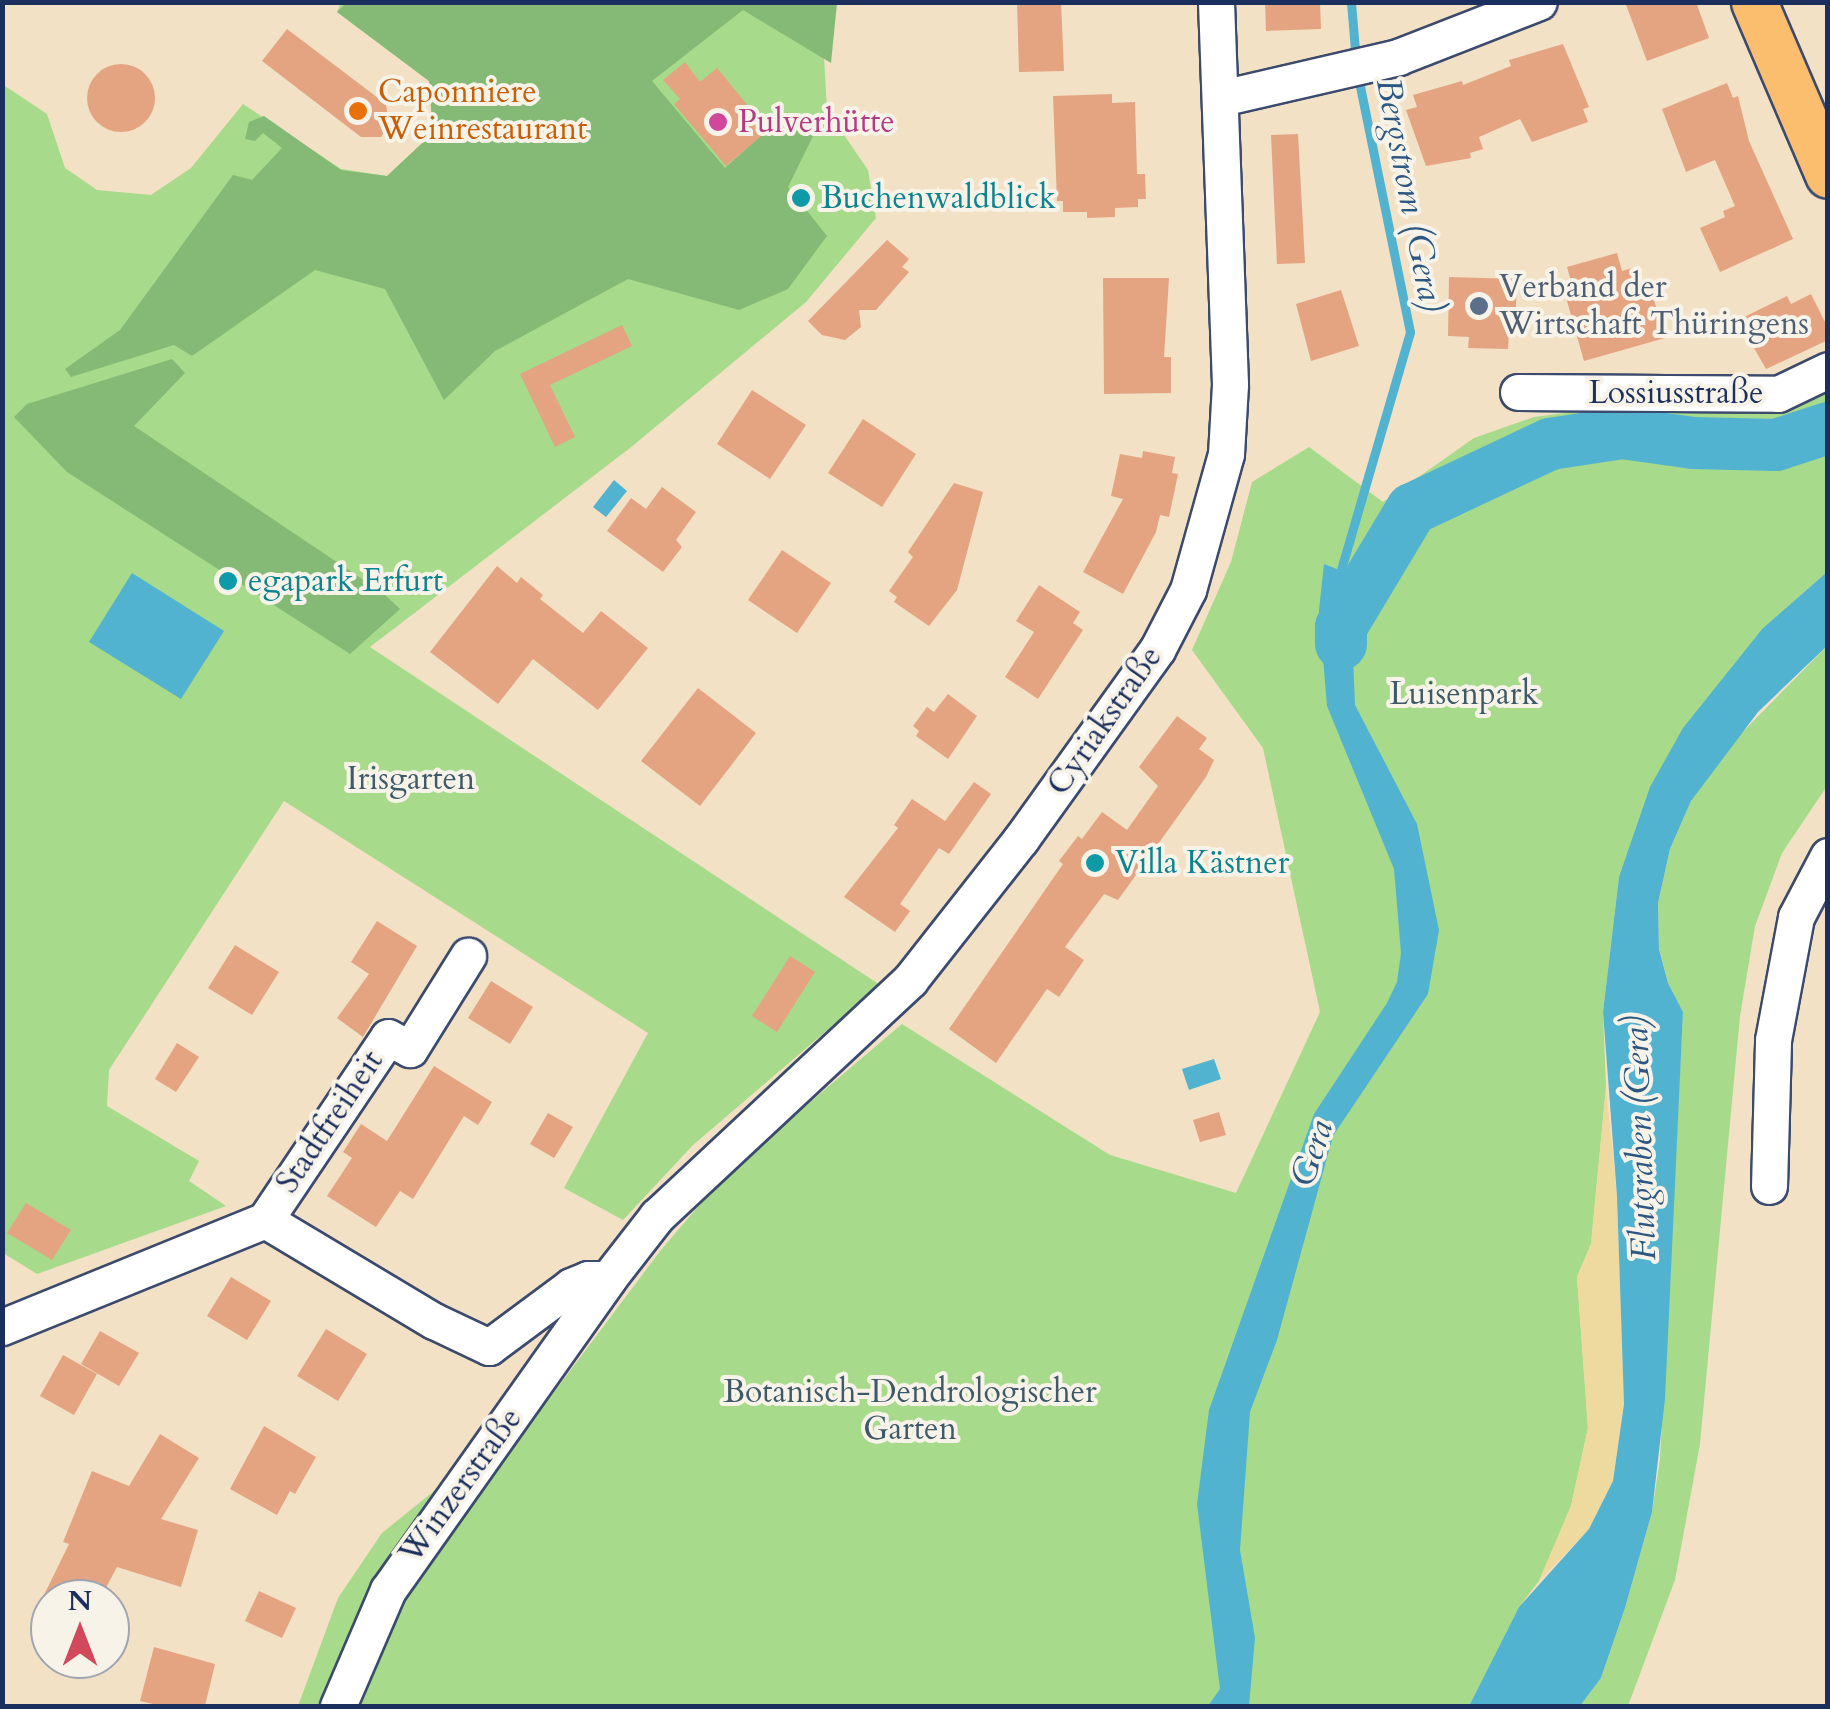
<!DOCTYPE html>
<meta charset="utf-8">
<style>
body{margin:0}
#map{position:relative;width:1830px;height:1709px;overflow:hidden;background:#f2e1c5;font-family:Cardo,serif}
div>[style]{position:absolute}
.green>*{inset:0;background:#a7da8a}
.forest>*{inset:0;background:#85ba76}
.sand>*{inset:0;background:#eeda9e}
.water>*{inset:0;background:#52b3d0}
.stream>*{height:9px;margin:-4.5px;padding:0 4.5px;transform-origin:4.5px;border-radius:4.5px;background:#52b3d0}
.river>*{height:52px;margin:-26px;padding:0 26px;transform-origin:26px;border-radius:26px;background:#52b3d0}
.building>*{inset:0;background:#e4a481}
.round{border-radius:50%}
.roads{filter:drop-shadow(2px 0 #3b4a6d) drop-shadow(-2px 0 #3b4a6d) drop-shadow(0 2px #3b4a6d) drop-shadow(0 -2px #3b4a6d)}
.minor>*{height:35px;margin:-17.5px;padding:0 17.5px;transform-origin:17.5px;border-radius:17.5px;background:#fff}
.major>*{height:45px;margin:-22.5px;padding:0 22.5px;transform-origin:22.5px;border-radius:22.5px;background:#fbbe6e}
.dots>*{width:28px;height:28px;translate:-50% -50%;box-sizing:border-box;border:5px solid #f7f3e8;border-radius:50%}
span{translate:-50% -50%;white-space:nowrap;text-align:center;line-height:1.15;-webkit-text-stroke:8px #f7f3e8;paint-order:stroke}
.food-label{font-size:32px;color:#c56008}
.left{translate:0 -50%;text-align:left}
.hotel-label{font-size:32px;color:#b23c85}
.culture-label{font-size:32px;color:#0d838f}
.service-label{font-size:32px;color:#4e5e75}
.street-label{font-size:32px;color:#1b2f5e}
.park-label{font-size:32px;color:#3e5a69}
.water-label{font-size:35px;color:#2c5780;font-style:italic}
.frame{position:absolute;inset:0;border:5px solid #1b2f5e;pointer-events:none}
.north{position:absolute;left:30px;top:1579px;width:100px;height:100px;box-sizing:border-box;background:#f7f3e8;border:2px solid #9fa5b1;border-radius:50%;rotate:0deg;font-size:28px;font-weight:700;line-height:40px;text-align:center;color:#1b2f5e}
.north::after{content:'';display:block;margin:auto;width:35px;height:45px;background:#d1495b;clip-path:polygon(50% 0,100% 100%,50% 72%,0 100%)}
</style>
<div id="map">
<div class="green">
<i style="clip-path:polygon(341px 3px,821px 3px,827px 110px,868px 170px,876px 218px,806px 302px,630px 448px,370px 647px,880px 985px,693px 1145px,623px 1220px,564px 1188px,648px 1033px,284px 801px,109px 1070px,107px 1106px,199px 1161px,189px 1181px,226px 1206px,37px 1274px,3px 1253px,2px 84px,47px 114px,65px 168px,97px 190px,151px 195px,191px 168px,243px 104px,341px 169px,387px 176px,433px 133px,429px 81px,337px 12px)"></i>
<i style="clip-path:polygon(1827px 390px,1827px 572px,1763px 628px,1619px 877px,1603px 1012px,1606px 1087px,1591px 1244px,1577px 1277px,1588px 1428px,1571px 1506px,1539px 1581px,1519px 1607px,1469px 1706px,361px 1706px,369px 1675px,405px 1599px,475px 1497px,661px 1250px,708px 1195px,762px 1143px,902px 1024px,1110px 1155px,1236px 1193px,1320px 1012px,1263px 748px,1192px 650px,1231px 562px,1252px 482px,1309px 447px,1383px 502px,1474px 438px,1534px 417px,1612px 407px,1784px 404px)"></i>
<i style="clip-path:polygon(1827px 646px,1827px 786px,1782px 853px,1755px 926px,1740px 1016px,1700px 1444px,1675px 1580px,1628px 1706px,1580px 1706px,1601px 1678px,1625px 1608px,1652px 1512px,1660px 1459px,1683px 1012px,1668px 983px,1659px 948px,1658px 903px,1670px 849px,1691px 801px,1725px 750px)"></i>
<i style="clip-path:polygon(439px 1487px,362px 1605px,323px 1706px,298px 1706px,338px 1598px,382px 1533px)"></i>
</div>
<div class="forest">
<i style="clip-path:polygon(346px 3px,837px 3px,831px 63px,743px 10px,652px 81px,725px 168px,787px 112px,813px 136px,788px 187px,827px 236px,788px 289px,739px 310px,628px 279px,495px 351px,444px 400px,385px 289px,315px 270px,192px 356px,174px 345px,71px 377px,65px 369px,120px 330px,233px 175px,252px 180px,282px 148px,263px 133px,255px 141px,245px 139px,249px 122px,264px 116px,341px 170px,387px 176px,433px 133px,429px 81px,337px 12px)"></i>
<i style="clip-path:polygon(172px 359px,185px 373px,134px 426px,383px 593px,400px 609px,350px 654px,67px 472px,14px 417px,27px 404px)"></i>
</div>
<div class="sand">
<i style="clip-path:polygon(1606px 1087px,1617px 1196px,1624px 1404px,1613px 1481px,1589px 1529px,1539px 1581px,1571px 1506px,1588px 1428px,1577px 1277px,1591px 1244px)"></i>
</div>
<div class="water">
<i style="clip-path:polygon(614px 480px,627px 491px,606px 517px,593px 507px)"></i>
<i style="clip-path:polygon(1324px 564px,1370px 582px,1352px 633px,1355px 705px,1417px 824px,1439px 930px,1428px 994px,1333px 1136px,1277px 1340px,1250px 1412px,1240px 1550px,1255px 1638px,1249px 1706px,1208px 1706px,1220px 1689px,1197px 1504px,1209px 1410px,1314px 1114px,1387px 1003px,1397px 982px,1401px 953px,1394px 869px,1327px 706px,1319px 610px)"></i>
<i style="clip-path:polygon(1827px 572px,1827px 646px,1758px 712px,1691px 801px,1670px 849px,1658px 903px,1659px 949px,1668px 983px,1683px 1012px,1665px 1399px,1652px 1512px,1625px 1608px,1601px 1678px,1580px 1706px,1469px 1706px,1519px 1607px,1589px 1529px,1613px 1481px,1624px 1404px,1617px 1196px,1603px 1012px,1619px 877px,1650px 787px,1683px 728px,1763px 628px)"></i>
<i style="clip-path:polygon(132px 573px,224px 631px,181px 699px,89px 642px)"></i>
<i style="clip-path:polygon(1214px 1059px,1221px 1079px,1189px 1090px,1182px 1069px)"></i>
</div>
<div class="stream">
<i style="left:1351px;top:2px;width:59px;rotate:85.2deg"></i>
<i style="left:1338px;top:580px;width:258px;rotate:-73.8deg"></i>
<i style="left:1410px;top:332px;width:261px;rotate:-101.5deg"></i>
</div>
<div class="river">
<i style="left:1341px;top:644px;width:17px;rotate:-90deg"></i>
<i style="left:1341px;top:627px;width:138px;rotate:-59deg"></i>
<i style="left:1412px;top:509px;width:153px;rotate:-25.2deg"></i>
<i style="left:1550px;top:444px;width:73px;rotate:-8.7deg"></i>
<i style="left:1622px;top:433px;width:72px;rotate:8deg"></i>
<i style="left:1693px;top:443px;width:83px;rotate:1.4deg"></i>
<i style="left:1776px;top:445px;width:55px;rotate:-18.1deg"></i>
</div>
<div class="building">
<i style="clip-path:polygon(1017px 2px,1061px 2px,1064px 71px,1019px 72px)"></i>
<i style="clip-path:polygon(1265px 2px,1320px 2px,1321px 29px,1266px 31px)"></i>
<i style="clip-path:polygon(1625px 2px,1696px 2px,1709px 38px,1647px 61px)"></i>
<i style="clip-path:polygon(287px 29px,386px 104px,389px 125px,381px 137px,361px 137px,262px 61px)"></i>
<i style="clip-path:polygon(1563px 44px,1589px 107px,1583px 109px,1588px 122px,1532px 142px,1520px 119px,1479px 137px,1483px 149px,1470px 153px,1471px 158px,1426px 166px,1406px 110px,1417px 107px,1413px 95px,1462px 81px,1463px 85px,1511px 66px,1509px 60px)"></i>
<i style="clip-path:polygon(685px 62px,700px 82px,717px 68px,768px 130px,726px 166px,674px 104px,680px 99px,663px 80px)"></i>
<i class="round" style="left:87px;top:64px;width:68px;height:68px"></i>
<i style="clip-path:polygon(1727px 83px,1733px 98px,1738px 96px,1749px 141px,1793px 239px,1720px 272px,1700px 228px,1725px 217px,1723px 211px,1735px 206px,1715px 160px,1686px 172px,1662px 109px)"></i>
<i style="clip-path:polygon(1112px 94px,1112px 103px,1135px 102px,1137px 174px,1145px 174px,1146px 199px,1138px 199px,1138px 207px,1115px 208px,1115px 217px,1087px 218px,1087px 212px,1063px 212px,1063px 201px,1057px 201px,1053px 96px)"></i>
<i style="clip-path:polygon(1298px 134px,1305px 263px,1277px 264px,1271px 135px)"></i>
<i style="clip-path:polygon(887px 240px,909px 259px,902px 267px,909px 272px,876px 310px,859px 310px,861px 327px,845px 340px,822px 335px,808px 321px)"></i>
<i style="clip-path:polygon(1617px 253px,1622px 271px,1636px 267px,1641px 288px,1650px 286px,1665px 338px,1584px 361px,1563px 287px,1572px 285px,1567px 267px)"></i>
<i style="clip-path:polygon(1449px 277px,1517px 279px,1515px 333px,1509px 332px,1508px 349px,1468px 348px,1469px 337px,1448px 336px)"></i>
<i style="clip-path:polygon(1103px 278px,1169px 278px,1164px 357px,1171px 357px,1171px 393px,1104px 394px)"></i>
<i style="clip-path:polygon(1341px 290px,1359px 346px,1311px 361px,1296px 304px)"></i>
<i style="clip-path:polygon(1811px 294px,1828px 328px,1828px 340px,1766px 369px,1738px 320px,1787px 296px,1791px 304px)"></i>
<i style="clip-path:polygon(622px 325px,632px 346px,550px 385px,575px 437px,555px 447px,520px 374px)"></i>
<i style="clip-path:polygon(752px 390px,806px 425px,770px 479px,717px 444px)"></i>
<i style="clip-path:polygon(863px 419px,916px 454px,882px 507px,828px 473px)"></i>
<i style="clip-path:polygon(1143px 451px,1175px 457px,1172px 473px,1178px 474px,1169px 517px,1160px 515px,1156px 532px,1123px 594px,1083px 572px,1123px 499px,1111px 496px,1120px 454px,1142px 458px)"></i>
<i style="clip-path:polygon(954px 483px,983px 492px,957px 590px,929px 626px,894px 602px,897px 597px,889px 591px,913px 557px,908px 552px)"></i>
<i style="clip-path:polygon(662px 487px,696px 512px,676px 540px,682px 547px,663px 572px,607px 531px,631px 498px,646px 509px)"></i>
<i style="clip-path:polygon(782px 550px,831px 583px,797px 633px,748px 600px)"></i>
<i style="clip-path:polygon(497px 566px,517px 583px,521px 577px,543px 595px,540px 599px,583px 633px,601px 611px,648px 648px,598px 710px,533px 659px,498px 704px,430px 652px)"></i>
<i style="clip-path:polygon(1039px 585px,1080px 612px,1073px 623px,1083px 630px,1038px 699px,1005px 677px,1034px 632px,1016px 621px)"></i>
<i style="clip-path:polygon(698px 688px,756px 733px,700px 806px,641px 761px)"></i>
<i style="clip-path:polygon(948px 694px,977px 716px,948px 759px,916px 736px,919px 731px,913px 726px,927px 707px,934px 712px)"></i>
<i style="clip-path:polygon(1177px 716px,1207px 738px,1199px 749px,1214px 760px,1206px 777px,1118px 900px,1104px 894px,1065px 947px,1084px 960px,1059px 997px,1047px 989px,996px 1063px,949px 1029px,1063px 864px,1059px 861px,1078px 836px,1082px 839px,1102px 812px,1127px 830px,1158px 786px,1139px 767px)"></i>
<i style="clip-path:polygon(974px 782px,991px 794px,949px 854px,939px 848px,900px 904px,910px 911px,895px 932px,844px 897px,898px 828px,894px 825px,912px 799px,945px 821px)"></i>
<i style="clip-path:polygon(377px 921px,417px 946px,363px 1037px,337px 1018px,369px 974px,351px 962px)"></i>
<i style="clip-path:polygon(235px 945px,279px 972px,252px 1015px,208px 988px)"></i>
<i style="clip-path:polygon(790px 956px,815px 972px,777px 1032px,752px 1016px)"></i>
<i style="clip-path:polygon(491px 981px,533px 1007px,510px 1044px,468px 1018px)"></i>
<i style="clip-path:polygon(177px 1043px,199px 1057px,176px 1092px,155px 1079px)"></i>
<i style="clip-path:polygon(434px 1066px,492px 1102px,478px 1125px,464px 1116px,413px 1199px,400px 1191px,376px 1227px,327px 1196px,352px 1158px,343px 1152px,361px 1124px,387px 1141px)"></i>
<i style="clip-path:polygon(1219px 1112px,1226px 1135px,1200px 1142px,1193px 1120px)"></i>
<i style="clip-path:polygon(548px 1113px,573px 1127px,554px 1158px,530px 1144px)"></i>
<i style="clip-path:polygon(26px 1203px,71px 1230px,52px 1260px,7px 1233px)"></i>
<i style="clip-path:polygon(231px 1277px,271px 1301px,247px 1340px,207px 1316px)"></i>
<i style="clip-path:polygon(326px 1329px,367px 1354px,338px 1401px,297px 1376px)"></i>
<i style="clip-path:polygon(100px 1331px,139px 1353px,119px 1386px,81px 1364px)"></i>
<i style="clip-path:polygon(63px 1355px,97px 1374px,74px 1415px,40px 1396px)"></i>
<i style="clip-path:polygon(264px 1426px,316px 1457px,295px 1494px,290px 1491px,277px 1515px,230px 1489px)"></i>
<i style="clip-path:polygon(160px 1434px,199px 1458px,161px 1519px,198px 1530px,181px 1587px,117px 1567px,100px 1599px,42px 1599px,69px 1544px,63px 1542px,92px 1471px,129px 1486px)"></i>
<i style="clip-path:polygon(259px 1591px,296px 1608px,282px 1638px,245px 1621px)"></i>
<i style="clip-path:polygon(154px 1647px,215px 1664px,205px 1706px,162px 1706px,140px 1701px)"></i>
</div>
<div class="roads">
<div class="minor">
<i style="left:1221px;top:98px;width:182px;rotate:-13deg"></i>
<i style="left:1398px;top:57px;width:151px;rotate:-21.3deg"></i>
<i style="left:1518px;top:392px;width:260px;rotate:0.4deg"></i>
<i style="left:1778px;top:394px;width:55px;rotate:-25.6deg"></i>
<i style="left:1769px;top:1186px;width:146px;rotate:-88.4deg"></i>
<i style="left:1773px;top:1040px;width:125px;rotate:-79.4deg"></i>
<i style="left:1796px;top:917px;width:69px;rotate:-62.3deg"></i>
<i style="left:265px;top:1220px;width:197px;rotate:30.9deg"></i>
<i style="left:434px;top:1321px;width:61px;rotate:25.3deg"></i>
<i style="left:489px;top:1347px;width:102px;rotate:-36.6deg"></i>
<i style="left:571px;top:1286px;width:18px;rotate:-22deg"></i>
<i style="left:588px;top:1279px;width:20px"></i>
<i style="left:265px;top:1220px;width:220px;rotate:-56.1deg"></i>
<i style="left:388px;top:1037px;width:25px;rotate:29deg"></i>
<i style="left:410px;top:1049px;width:110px;rotate:-58.1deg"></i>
<i style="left:2px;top:1327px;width:284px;rotate:-22.1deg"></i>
<i style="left:338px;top:1706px;width:126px;rotate:-66.7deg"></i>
<i style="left:388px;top:1590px;width:381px;rotate:-54.7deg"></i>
<i style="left:608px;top:1279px;width:80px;rotate:-52.1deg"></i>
<i style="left:657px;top:1216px;width:346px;rotate:-43deg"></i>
<i style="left:910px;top:980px;width:179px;rotate:-51.8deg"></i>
<i style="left:1021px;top:839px;width:233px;rotate:-54.3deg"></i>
<i style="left:1157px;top:650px;width:68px;rotate:-62.7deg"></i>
<i style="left:1188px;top:590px;width:141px;rotate:-74.4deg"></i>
<i style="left:1226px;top:454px;width:70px;rotate:-86.7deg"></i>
<i style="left:1230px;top:384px;width:382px;rotate:-92.1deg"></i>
</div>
<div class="major">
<i style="left:1754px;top:2px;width:188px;rotate:66.8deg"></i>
</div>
</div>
<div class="dots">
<i style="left:358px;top:111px;background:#e8710a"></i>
<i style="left:718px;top:122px;background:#d1479c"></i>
<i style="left:801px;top:198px;background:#0f9aa8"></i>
<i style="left:1479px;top:306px;background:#5c6f8a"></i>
<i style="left:228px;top:581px;background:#0f9aa8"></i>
<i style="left:1095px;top:863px;background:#0f9aa8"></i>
</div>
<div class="food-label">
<span class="left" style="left:378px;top:111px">Caponniere<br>Weinrestaurant</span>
</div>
<div class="hotel-label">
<span class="left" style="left:738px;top:122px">Pulverhütte</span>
</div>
<div class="culture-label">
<span class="left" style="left:821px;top:198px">Buchenwaldblick</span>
<span class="left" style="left:248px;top:581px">egapark Erfurt</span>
<span class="left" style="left:1115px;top:863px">Villa Kästner</span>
</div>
<div class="service-label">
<span class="left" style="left:1499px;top:306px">Verband der<br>Wirtschaft Thüringens</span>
</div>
<div class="street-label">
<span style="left:1676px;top:393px">Lossiusstraße</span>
<span style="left:1105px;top:721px;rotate:-55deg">Cyriakstraße</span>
<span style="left:330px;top:1122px;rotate:-56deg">Stadtfreiheit</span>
<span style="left:461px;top:1486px;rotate:-54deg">Winzerstraße</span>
</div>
<div class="park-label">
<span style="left:1464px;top:694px">Luisenpark</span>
<span style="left:411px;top:779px">Irisgarten</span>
<span style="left:910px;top:1411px">Botanisch-Dendrologischer<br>Garten</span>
</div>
<div class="water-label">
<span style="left:1410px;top:195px;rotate:79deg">Bergstrom (Gera)</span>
<span style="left:1640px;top:1138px;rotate:-92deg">Flutgraben (Gera)</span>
<span style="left:1312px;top:1153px;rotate:-72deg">Gera</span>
</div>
<div class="frame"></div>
<div class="north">N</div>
</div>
